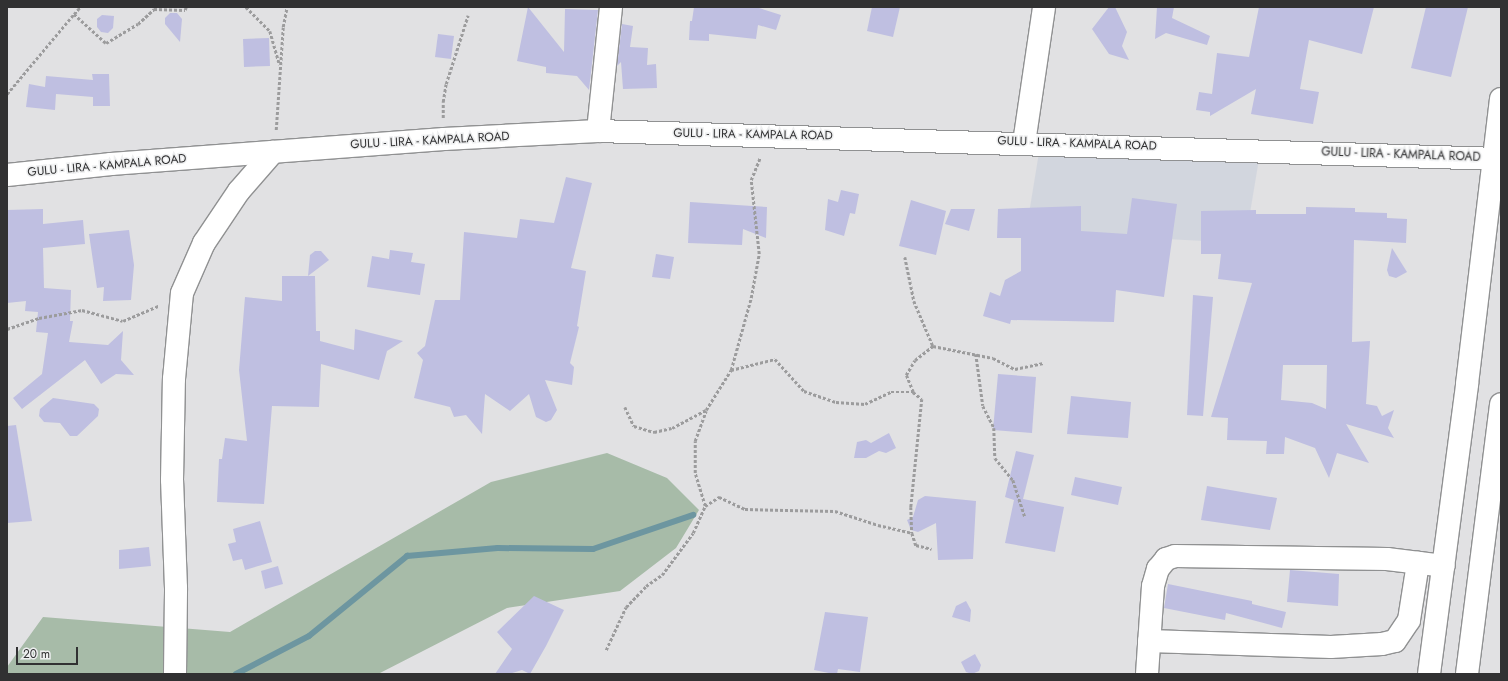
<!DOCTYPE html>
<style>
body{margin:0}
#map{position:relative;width:1508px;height:681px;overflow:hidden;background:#e1e1e3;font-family:Jost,sans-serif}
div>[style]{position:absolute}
.built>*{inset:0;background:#d2d6de}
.green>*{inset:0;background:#a7bba8}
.stream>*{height:6px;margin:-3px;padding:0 3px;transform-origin:3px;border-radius:3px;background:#6d96a0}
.building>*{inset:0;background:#bfbfe1}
.path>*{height:2.5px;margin-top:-1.25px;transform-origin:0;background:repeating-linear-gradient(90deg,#9c9c9d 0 3px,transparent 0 5px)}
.roads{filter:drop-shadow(1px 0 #909192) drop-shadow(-1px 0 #909192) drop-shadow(0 1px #909192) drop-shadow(0 -1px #909192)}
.minor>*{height:22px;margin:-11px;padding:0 11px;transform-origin:11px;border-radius:11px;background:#fff}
.major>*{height:22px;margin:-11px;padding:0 11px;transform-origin:11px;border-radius:11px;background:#fff}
span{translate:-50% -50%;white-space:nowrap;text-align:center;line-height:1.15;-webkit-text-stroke:3px #eeeff0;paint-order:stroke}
.street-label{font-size:12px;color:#313132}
.frame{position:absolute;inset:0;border:8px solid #313132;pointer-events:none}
.scale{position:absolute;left:16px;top:647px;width:62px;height:18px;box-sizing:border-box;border:2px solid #313132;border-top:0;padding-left:5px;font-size:12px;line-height:14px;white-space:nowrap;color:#313132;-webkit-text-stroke:3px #eeeff0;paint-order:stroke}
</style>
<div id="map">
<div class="built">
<i style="clip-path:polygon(1042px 134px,1262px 141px,1245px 243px,1026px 232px)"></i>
</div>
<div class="green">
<i style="clip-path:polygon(607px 453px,667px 478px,699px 510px,676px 548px,620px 591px,507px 608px,378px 674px,7px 674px,7px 667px,43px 617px,230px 632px,491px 482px)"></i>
</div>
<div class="stream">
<i style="left:236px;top:674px;width:82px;rotate:-27.5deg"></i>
<i style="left:309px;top:636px;width:127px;rotate:-39.2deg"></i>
<i style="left:407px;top:556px;width:91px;rotate:-5deg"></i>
<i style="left:498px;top:548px;width:95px;rotate:0.6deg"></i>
<i style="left:593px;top:549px;width:106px;rotate:-18.8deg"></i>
</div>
<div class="building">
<i style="clip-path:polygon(528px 7px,564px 52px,565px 9px,598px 10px,589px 90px,577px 76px,546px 73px,546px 67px,517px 61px)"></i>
<i style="clip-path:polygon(694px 7px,759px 8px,781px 15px,776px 30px,758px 25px,756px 39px,709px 34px,709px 41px,689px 40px,690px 21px,692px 21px)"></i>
<i style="clip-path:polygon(872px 7px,900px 7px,893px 37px,867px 31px)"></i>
<i style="clip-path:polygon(1109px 7px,1115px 7px,1127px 32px,1122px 46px,1129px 60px,1109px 54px,1092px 29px)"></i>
<i style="clip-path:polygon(1157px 7px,1174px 7px,1172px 18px,1210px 36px,1207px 45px,1166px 33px,1155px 39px)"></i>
<i style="clip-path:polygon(1259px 7px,1374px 7px,1362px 54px,1309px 40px,1300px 89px,1319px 92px,1313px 124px,1251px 114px,1256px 89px,1210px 116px,1210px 112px,1196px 110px,1199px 92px,1212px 94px,1217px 53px,1249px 57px)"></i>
<i style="clip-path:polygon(1426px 7px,1468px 7px,1451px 77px,1411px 68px)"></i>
<i style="clip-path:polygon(170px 13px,177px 13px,182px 19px,180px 42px,165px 24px,165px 18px)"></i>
<i style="clip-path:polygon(102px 15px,114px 16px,113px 28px,108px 33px,101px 32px,97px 27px,97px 19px)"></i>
<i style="clip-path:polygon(622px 24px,633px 26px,630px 47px,648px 48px,647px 65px,656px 64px,657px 88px,623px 89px,621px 62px,617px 66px)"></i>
<i style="clip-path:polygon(438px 34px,454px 36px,451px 59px,435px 57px)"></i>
<i style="clip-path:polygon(269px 38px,270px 66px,244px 67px,243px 39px)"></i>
<i style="clip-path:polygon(92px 74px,109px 74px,110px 106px,93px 106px,93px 97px,56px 94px,55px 110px,26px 107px,29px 84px,45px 87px,46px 76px,93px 80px)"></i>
<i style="clip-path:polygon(566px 177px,592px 183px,571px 268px,586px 271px,577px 326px,579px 327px,570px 363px,574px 367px,572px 385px,545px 380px,557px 410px,551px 420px,546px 422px,536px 417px,529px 394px,510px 411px,485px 394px,482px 434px,466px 415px,454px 417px,450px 407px,414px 398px,423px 360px,417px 353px,425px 346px,435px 300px,460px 300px,464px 232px,517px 238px,520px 219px,554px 223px)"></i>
<i style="clip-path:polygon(841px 190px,859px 194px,855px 214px,850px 213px,844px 236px,825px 230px,828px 199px,838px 202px)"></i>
<i style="clip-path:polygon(1132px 198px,1177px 204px,1164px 297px,1116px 290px,1114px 322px,1011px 320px,1010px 324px,983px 316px,990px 292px,1000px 296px,1005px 280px,1021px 271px,1021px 238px,997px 238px,998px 209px,1081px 206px,1081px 231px,1127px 234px)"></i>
<i style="clip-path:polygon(911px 200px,946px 211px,936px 255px,899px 246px)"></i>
<i style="clip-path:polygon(690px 202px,767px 207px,766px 238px,743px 229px,742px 245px,688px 243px)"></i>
<i style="clip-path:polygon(evenodd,1306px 207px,1355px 208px,1355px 212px,1387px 213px,1387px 218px,1407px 219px,1406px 243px,1354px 240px,1352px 342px,1370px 341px,1366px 404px,1377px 406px,1382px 416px,1394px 410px,1388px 428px,1394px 438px,1346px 424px,1369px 463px,1337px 453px,1329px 478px,1315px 448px,1285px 437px,1284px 454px,1266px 454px,1267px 441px,1227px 440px,1228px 418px,1211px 417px,1252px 283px,1218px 279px,1221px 254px,1201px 254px,1201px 211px,1256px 210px,1256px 214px,1306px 214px,1306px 207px,1283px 365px,1327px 365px,1326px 409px,1312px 403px,1281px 400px,1283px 365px)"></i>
<i style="clip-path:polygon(43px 209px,43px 224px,83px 220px,85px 244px,43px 248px,44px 288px,71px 290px,70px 321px,73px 321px,69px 342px,108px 345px,123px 331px,121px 360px,134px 375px,116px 374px,101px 384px,85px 360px,22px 409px,13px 398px,42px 374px,48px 333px,36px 332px,38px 312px,25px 311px,26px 301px,7px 303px,7px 210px)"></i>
<i style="clip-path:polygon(951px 209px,975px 209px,969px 231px,945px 224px)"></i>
<i style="clip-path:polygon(129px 230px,134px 265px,131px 300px,103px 301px,104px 287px,97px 288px,89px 234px)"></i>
<i style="clip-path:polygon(1392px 248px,1407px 272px,1396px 278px,1389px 276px,1387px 270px)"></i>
<i style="clip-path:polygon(390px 250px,413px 253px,411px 262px,425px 264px,420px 295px,367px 287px,372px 256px,389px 259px)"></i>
<i style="clip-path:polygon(315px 251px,321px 251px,329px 260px,308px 276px,310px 255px)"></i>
<i style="clip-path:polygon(656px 254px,674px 257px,670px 279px,652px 277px)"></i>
<i style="clip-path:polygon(282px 276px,315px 276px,316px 331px,320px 331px,320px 341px,354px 350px,355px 329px,403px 341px,387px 351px,379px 380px,321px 364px,319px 407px,272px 406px,264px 504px,217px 502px,219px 459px,222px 459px,225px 438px,247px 441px,239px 370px,245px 297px,282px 301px)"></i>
<i style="clip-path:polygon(1193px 295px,1213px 297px,1203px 416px,1187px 415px)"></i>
<i style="clip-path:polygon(998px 374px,1036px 377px,1032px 433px,993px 430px)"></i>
<i style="clip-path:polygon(1071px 396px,1131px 402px,1128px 438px,1067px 434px)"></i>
<i style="clip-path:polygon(53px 398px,94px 404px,99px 409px,98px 416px,77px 436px,70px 436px,60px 423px,44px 422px,39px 416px,40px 409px)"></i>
<i style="clip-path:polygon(16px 425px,32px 521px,7px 523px,7px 426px)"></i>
<i style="clip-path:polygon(889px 433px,896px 448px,886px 453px,879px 451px,866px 458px,854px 458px,857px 442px,866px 440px,871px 443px)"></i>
<i style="clip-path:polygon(1016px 451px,1034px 455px,1023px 499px,1064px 507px,1055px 552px,1005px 543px,1014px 500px,1005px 497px)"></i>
<i style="clip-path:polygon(1075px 477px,1122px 487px,1118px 505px,1071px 495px)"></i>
<i style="clip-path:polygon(1207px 486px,1277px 498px,1270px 530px,1201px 520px)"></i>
<i style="clip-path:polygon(925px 496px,976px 501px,973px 559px,938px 560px,936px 523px,918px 532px,911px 530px,907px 520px,913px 517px,918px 500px)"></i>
<i style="clip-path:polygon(260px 521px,272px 562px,245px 570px,242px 559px,233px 561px,228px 544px,236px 542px,233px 529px)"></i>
<i style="clip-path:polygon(149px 547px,151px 566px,119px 569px,119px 550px)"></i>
<i style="clip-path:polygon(278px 566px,283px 584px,265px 589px,261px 571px)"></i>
<i style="clip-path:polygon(1290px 570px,1339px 574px,1338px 606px,1287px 602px)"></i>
<i style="clip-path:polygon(1168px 584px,1252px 601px,1252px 604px,1286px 612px,1282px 628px,1226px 613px,1225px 620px,1164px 608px)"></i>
<i style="clip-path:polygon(534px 596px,564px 610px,546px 646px,530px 674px,522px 670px,509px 674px,495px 674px,512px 649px,497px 632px)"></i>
<i style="clip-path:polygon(966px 601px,971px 610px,970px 622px,952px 617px,956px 606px)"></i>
<i style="clip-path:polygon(825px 612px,868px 617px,860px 672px,838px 669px,837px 674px,834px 674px,814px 670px)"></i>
<i style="clip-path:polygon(975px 654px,981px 665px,979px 671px,972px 674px,966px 672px,961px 662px)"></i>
</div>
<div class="path">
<i style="left:246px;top:7px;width:34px;rotate:45deg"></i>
<i style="left:270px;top:31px;width:35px;rotate:74deg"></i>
<i style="left:74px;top:14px;width:9px;rotate:-49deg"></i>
<i style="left:7px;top:94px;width:104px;rotate:-50.1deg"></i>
<i style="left:74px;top:14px;width:43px;rotate:42.2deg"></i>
<i style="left:106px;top:43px;width:37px;rotate:-31deg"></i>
<i style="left:138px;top:24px;width:22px;rotate:-43deg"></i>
<i style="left:154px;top:9px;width:31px;rotate:2deg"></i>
<i style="left:185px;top:10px;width:3px;rotate:-72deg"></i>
<i style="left:443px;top:118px;width:16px;rotate:-90deg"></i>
<i style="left:443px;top:102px;width:18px;rotate:-81deg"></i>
<i style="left:446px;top:84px;width:72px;rotate:-72.3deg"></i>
<i style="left:276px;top:130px;width:103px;rotate:-86.1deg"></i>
<i style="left:283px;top:27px;width:20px;rotate:-79deg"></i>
<i style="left:905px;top:257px;width:45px;rotate:78.4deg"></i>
<i style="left:914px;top:301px;width:49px;rotate:67.1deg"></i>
<i style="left:933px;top:346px;width:61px;rotate:11.3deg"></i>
<i style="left:993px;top:358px;width:25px;rotate:27deg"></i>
<i style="left:1015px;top:369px;width:29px;rotate:-12deg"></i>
<i style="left:7px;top:329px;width:34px;rotate:-19deg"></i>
<i style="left:39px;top:318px;width:44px;rotate:-10.5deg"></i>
<i style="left:82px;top:310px;width:42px;rotate:15deg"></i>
<i style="left:123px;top:321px;width:39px;rotate:-23deg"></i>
<i style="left:976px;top:354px;width:52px;rotate:82.3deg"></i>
<i style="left:983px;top:406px;width:25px;rotate:63deg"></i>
<i style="left:994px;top:428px;width:30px;rotate:88deg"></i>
<i style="left:995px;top:458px;width:28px;rotate:51deg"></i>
<i style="left:1013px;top:480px;width:38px;rotate:72deg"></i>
<i style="left:731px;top:370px;width:75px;rotate:-74.5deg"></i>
<i style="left:751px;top:298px;width:45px;rotate:-79.7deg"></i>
<i style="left:759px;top:254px;width:74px;rotate:-96.2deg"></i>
<i style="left:751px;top:180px;width:24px;rotate:-68deg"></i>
<i style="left:913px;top:392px;width:11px;rotate:38deg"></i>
<i style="left:922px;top:399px;width:109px;rotate:95.8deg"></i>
<i style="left:911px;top:507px;width:26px;rotate:88deg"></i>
<i style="left:912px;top:533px;width:13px;rotate:72deg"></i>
<i style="left:916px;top:545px;width:16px;rotate:14deg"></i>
<i style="left:625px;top:407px;width:21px;rotate:65deg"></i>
<i style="left:634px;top:426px;width:21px;rotate:17deg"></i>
<i style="left:654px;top:432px;width:18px;rotate:-13deg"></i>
<i style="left:672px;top:428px;width:38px;rotate:-28deg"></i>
<i style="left:706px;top:410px;width:47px;rotate:-58deg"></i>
<i style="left:731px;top:370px;width:45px;rotate:-14deg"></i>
<i style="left:775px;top:359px;width:43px;rotate:47.8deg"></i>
<i style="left:804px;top:391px;width:34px;rotate:19deg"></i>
<i style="left:836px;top:402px;width:29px;rotate:4deg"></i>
<i style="left:865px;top:404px;width:29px;rotate:-25deg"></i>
<i style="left:891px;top:392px;width:22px"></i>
<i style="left:913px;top:392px;width:18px;rotate:-112deg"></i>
<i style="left:906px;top:375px;width:17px;rotate:-59deg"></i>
<i style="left:915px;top:360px;width:23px;rotate:-38deg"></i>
<i style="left:705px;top:506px;width:34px;rotate:-107deg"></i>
<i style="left:695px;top:473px;width:32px;rotate:-90deg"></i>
<i style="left:695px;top:441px;width:32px;rotate:-70deg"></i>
<i style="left:606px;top:650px;width:47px;rotate:-65.1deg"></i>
<i style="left:626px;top:607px;width:29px;rotate:-46deg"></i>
<i style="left:646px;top:586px;width:19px;rotate:-35deg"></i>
<i style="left:662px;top:575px;width:52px;rotate:-53.6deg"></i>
<i style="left:693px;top:533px;width:30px;rotate:-66deg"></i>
<i style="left:705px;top:506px;width:17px;rotate:-33deg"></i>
<i style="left:719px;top:497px;width:29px;rotate:25deg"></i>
<i style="left:745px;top:509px;width:90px;rotate:1.3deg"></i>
<i style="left:835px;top:511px;width:45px;rotate:18deg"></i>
<i style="left:878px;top:525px;width:35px;rotate:13deg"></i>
</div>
<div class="roads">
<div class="minor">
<i style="left:598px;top:131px;width:125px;rotate:-84deg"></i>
<i style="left:1024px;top:143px;width:137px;rotate:-81.6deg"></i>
<i style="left:1149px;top:641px;width:182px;rotate:1.9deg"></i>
<i style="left:1331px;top:647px;width:51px;rotate:-3.4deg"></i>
<i style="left:1382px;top:644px;width:13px;rotate:-13deg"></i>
<i style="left:1395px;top:641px;width:25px;rotate:-56deg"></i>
<i style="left:1409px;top:620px;width:58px;rotate:-81deg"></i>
<i style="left:175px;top:674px;width:86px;rotate:-89.3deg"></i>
<i style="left:176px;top:588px;width:108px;rotate:-92.1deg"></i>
<i style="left:172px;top:480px;width:101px;rotate:-88.9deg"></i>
<i style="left:174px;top:379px;width:86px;rotate:-84.7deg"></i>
<i style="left:182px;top:293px;width:55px;rotate:-66.3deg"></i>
<i style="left:204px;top:243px;width:63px;rotate:-56.1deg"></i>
<i style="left:239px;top:191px;width:52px;rotate:-48.9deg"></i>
<i style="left:1147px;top:674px;width:88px;rotate:-86.1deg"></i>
<i style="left:1153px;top:586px;width:18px;rotate:-74deg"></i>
<i style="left:1158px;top:569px;width:13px;rotate:-51deg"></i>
<i style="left:1166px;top:559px;width:9px;rotate:-18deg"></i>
<i style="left:1175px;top:556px;width:212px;rotate:0.8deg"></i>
<i style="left:1387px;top:559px;width:57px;rotate:7deg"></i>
<i style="left:1429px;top:674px;width:292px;rotate:-82.5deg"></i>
<i style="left:1467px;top:384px;width:287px;rotate:-83.2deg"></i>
<i style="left:1467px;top:674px;width:272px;rotate:-82.8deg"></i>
</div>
<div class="major">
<i style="left:7px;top:175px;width:105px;rotate:-6deg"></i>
<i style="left:111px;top:164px;width:334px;rotate:-4.3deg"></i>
<i style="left:444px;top:139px;width:154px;rotate:-3deg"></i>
<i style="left:598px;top:131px;width:903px;rotate:1.78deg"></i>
</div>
</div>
<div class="street-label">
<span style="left:753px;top:135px;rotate:1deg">GULU - LIRA - KAMPALA ROAD</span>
<span style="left:430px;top:141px;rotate:-3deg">GULU - LIRA - KAMPALA ROAD</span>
<span style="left:1077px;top:144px;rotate:2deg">GULU - LIRA - KAMPALA ROAD</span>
<span style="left:1401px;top:155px;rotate:2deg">GULU - LIRA - KAMPALA ROAD</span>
<span style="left:107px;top:166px;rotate:-5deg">GULU - LIRA - KAMPALA ROAD</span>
</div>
<div class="frame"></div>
<div class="scale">20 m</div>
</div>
